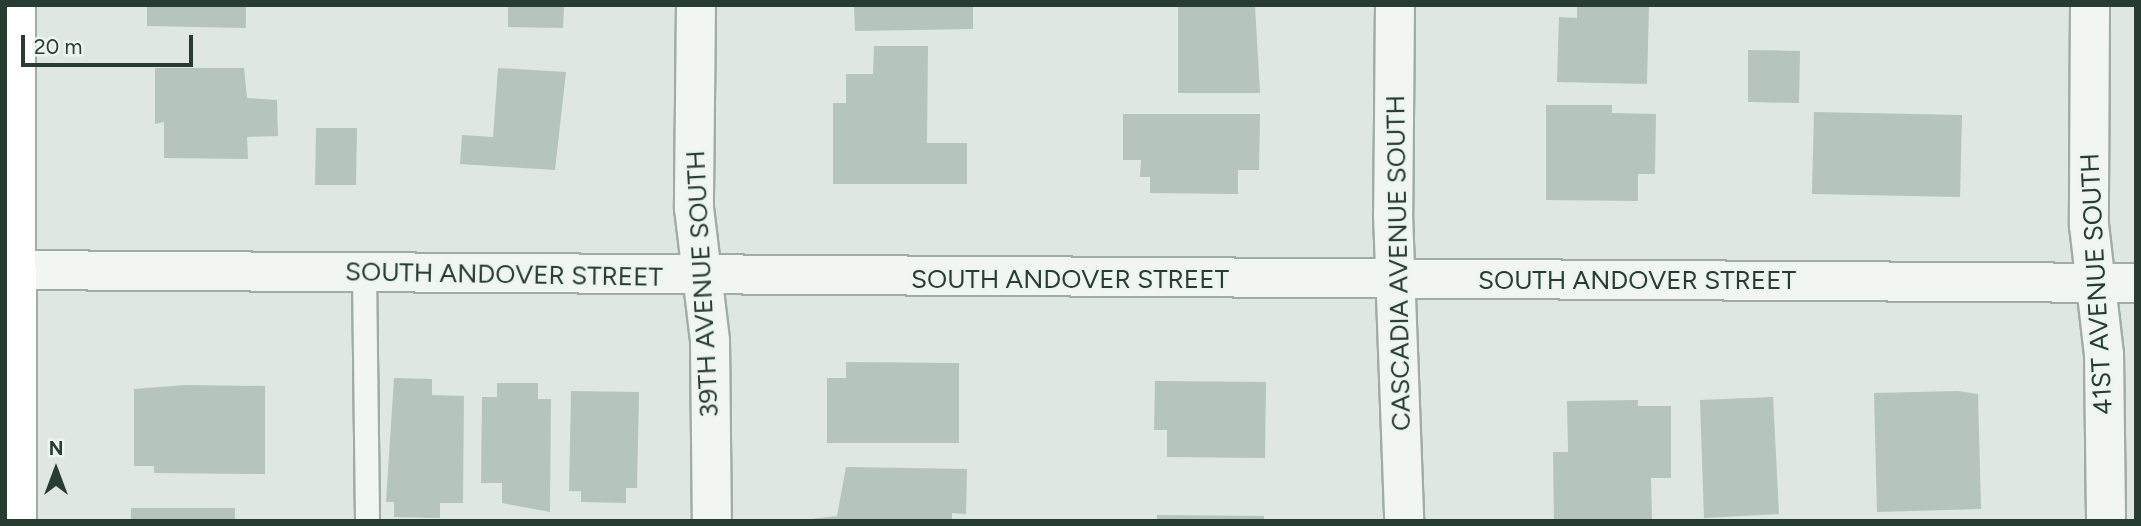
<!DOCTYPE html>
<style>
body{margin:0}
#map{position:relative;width:2141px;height:526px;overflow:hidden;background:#dee7e2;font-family:Figtree,sans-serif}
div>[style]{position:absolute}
.building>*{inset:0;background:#b5c4bc}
.roads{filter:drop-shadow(2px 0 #a0ada6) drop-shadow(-2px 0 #a0ada6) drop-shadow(0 2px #a0ada6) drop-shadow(0 -2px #a0ada6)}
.lane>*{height:23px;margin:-11.5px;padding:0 11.5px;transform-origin:11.5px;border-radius:11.5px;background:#f1f6f3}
.street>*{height:38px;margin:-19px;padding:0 19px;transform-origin:19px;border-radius:19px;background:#f1f6f3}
.secondary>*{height:38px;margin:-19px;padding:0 19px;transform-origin:19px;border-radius:19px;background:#fff}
span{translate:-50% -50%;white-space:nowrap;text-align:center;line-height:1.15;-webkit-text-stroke:5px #edf5f0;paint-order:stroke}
.street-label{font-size:26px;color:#283d32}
.frame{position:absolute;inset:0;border:7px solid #283d32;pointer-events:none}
.north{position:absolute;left:21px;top:435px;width:70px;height:70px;-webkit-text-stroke:5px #edf5f0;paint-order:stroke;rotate:0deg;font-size:19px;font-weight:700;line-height:28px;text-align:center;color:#283d32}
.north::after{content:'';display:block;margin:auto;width:24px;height:32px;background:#283d32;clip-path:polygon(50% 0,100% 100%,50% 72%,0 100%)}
.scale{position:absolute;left:21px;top:35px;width:172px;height:32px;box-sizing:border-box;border:4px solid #283d32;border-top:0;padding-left:9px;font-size:21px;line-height:24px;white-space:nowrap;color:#283d32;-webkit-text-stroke:5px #edf5f0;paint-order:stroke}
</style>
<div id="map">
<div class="building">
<i style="clip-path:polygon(147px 5px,246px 5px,246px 28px,147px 26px)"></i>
<i style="clip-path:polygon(508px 5px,564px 5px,563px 28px,508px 27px)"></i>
<i style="clip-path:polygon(854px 5px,973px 5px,973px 29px,855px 31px)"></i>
<i style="clip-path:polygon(1577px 5px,1649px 5px,1647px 84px,1557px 82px,1559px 17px,1577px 18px)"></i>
<i style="clip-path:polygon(1178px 6px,1255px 6px,1260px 93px,1178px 93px)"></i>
<i style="clip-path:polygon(874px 46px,928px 46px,927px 143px,967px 143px,967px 184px,833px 184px,833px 103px,846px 103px,846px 74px,873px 74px)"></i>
<i style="clip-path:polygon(1748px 50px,1800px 51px,1799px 103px,1748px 102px)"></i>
<i style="clip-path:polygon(155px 68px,244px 68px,247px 98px,277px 100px,278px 136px,247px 137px,248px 159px,164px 158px,164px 122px,155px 124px)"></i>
<i style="clip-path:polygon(498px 68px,566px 72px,555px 170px,460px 164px,462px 135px,493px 137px)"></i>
<i style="clip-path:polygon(1546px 105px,1612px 105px,1612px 113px,1656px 114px,1655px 174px,1638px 174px,1638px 201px,1546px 200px)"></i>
<i style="clip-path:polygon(1814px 112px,1962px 115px,1960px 197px,1812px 194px)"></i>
<i style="clip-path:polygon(1123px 114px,1260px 114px,1259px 170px,1238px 170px,1238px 194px,1150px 193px,1150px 177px,1140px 177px,1141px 160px,1123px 160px)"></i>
<i style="clip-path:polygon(316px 128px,357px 128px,356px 185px,315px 185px)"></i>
<i style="clip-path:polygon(846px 362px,959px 363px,959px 443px,827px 443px,827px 378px,846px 378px)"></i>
<i style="clip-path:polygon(394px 378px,432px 379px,432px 395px,464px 396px,463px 503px,440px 503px,440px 518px,394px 517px,394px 502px,386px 502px)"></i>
<i style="clip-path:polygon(1155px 381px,1266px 382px,1265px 458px,1167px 457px,1167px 430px,1154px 430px)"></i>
<i style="clip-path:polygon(497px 383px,538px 383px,538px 399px,551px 399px,550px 512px,502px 503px,502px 483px,481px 483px,482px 397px,497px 397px)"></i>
<i style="clip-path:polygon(186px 385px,265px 386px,265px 474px,154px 473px,154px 466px,134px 466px,134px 389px)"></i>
<i style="clip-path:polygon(571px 391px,639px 392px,637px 488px,626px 488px,626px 503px,581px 502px,581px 491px,569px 491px)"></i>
<i style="clip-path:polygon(1958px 391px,1978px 394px,1981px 509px,1877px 512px,1874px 393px)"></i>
<i style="clip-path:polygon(1773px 397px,1779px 514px,1704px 518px,1700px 400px)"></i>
<i style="clip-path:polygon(1638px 400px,1638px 406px,1671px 406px,1671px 478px,1651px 478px,1652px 521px,1554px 521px,1553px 452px,1568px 452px,1567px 401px)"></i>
<i style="clip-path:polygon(846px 467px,967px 469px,966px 514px,952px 513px,952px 521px,794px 521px,837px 516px)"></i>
<i style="clip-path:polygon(131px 508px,235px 508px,235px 521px,131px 521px)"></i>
<i style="clip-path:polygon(1157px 515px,1264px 516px,1264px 521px,1157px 521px)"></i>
</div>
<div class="roads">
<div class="lane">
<i style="left:364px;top:272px;width:249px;rotate:89.3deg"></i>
</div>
<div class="street">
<i style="left:696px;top:5px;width:203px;rotate:90.6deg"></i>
<i style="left:694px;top:208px;width:134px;rotate:83.1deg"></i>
<i style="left:710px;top:341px;width:180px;rotate:89.4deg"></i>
<i style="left:1395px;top:5px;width:209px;rotate:90.5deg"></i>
<i style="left:1393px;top:214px;width:307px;rotate:87.9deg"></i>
<i style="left:2090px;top:5px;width:220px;rotate:90.3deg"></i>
<i style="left:2089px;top:225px;width:130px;rotate:83.4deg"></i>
<i style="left:2104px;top:354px;width:167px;rotate:89.3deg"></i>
<i style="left:5px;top:270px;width:2131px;rotate:0.35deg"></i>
</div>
<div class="secondary">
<i style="left:16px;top:5px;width:516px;rotate:89.89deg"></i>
</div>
</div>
<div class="street-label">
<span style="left:1399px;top:263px;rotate:-91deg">CASCADIA AVENUE SOUTH</span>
<span style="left:504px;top:275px;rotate:1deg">SOUTH ANDOVER STREET</span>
<span style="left:1070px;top:280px">SOUTH ANDOVER STREET</span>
<span style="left:1637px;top:281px">SOUTH ANDOVER STREET</span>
<span style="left:703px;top:284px;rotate:-93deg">39TH AVENUE SOUTH</span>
<span style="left:2097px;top:284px;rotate:-93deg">41ST AVENUE SOUTH</span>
</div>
<div class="frame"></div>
<div class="north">N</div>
<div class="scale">20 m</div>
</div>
